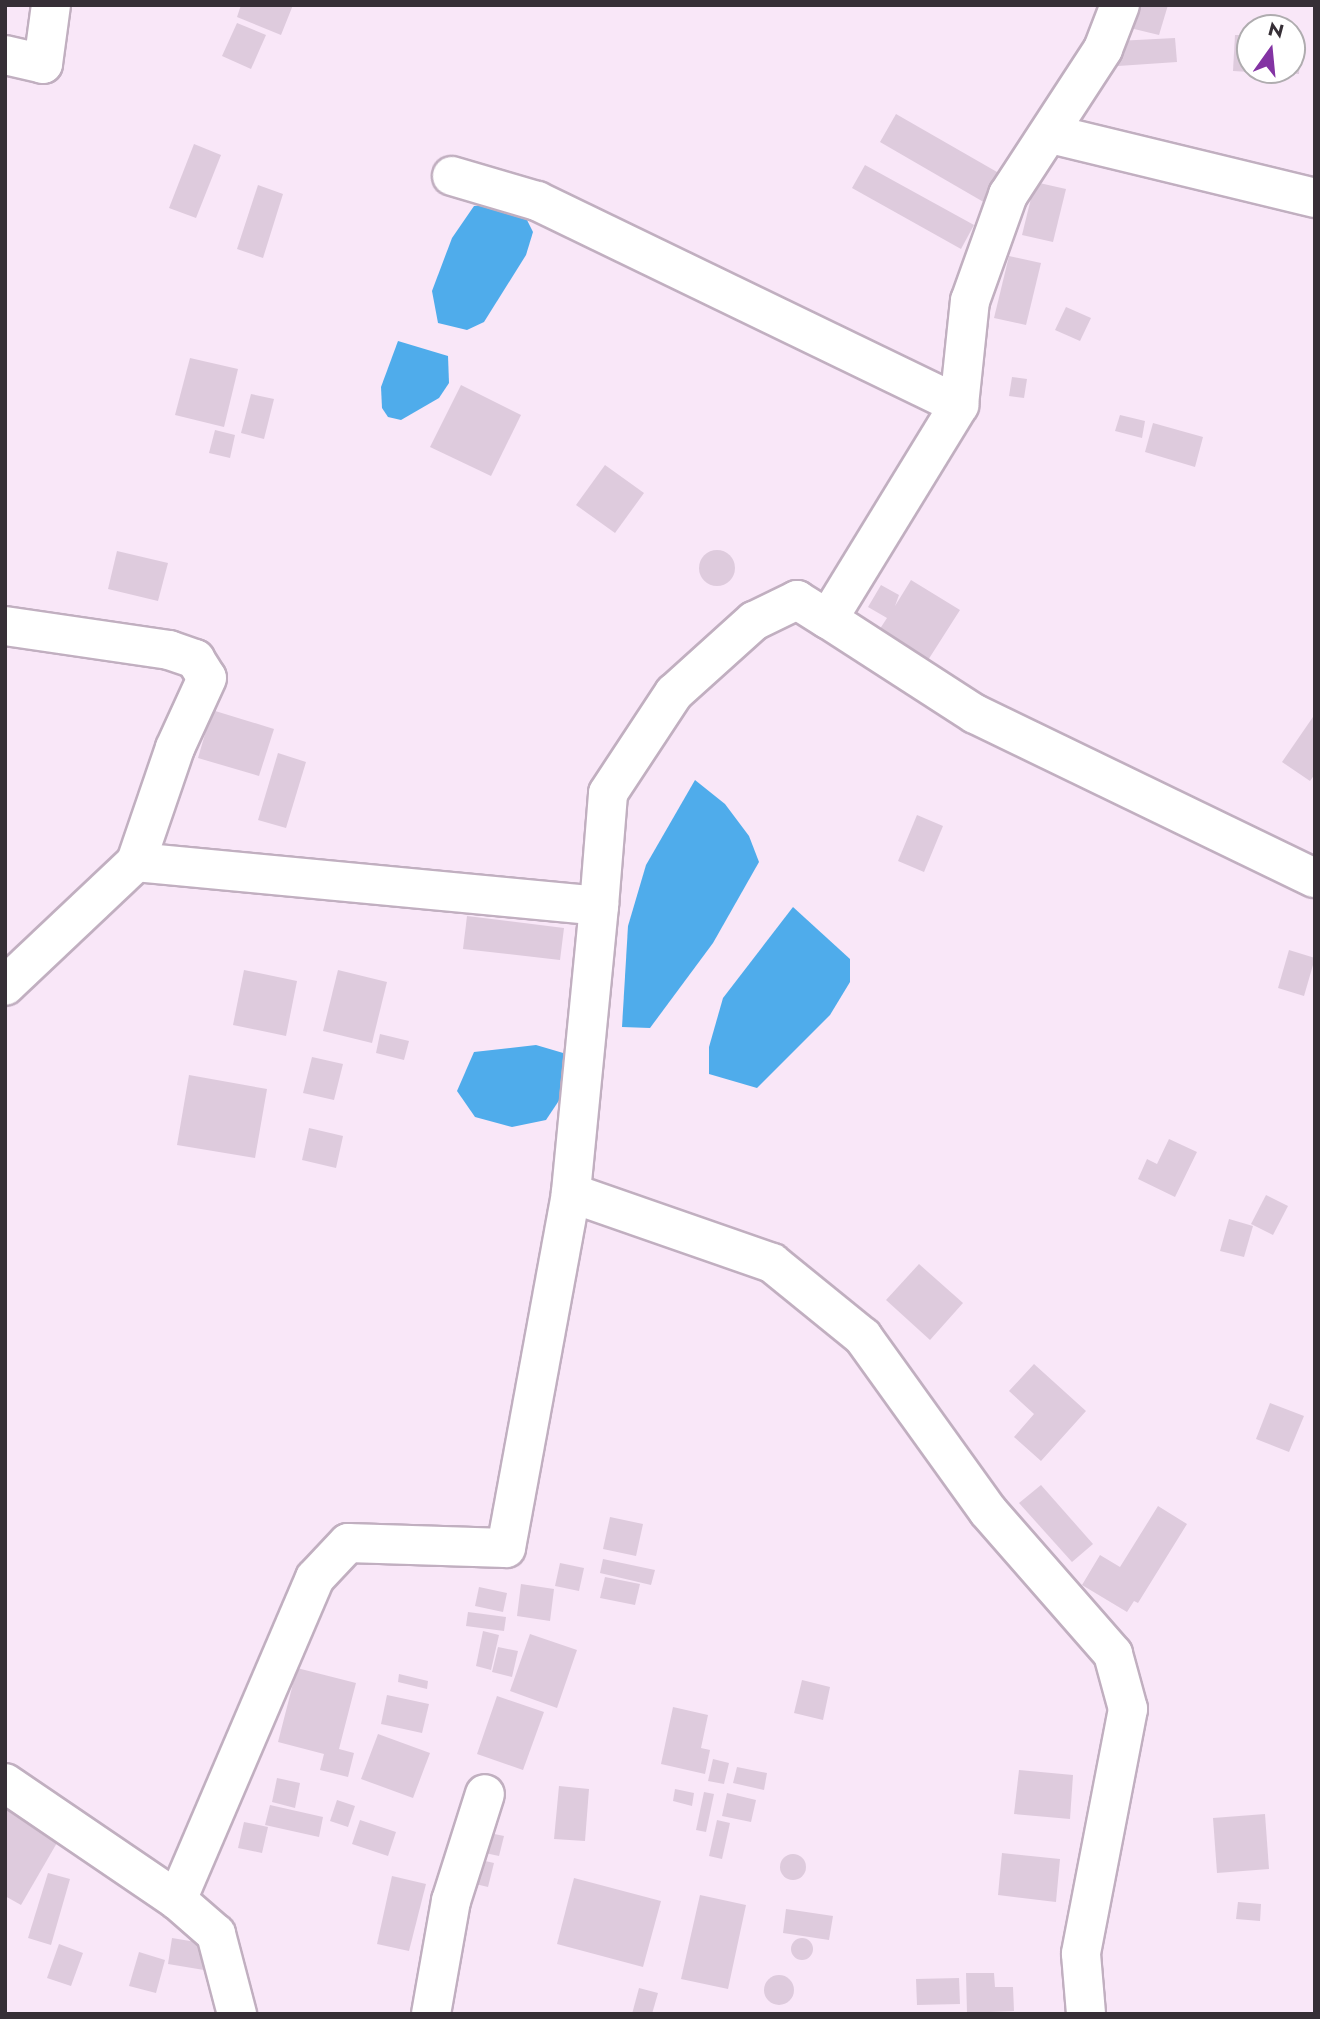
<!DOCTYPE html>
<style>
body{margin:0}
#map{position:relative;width:1320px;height:2019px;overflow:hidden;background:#f9e7f8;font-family:Jost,sans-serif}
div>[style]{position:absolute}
.water>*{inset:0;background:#4faceb}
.building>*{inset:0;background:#decbdd}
.round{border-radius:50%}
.roads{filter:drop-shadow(2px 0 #c1afc0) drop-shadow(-2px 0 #c1afc0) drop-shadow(0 2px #c1afc0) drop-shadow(0 -2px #c1afc0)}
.minor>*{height:38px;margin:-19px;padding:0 19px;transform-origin:19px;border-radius:19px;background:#fff}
span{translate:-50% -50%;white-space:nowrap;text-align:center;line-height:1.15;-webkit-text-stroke:5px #fff;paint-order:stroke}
.frame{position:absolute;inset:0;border:7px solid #362f36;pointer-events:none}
.north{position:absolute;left:1236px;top:14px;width:70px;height:70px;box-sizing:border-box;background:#fff;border:2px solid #afacaf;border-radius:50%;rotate:15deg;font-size:19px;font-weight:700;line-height:28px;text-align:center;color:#362f36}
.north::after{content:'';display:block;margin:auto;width:24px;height:32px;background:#8333a3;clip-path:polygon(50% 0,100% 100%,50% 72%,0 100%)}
</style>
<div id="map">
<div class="water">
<i style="clip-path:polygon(504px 204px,523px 212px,533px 232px,526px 255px,484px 322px,467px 330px,438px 323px,432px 291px,452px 238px,474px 206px)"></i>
<i style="clip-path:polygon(398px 341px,448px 356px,449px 383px,439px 398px,401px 420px,388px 417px,382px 408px,381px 387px)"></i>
<i style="clip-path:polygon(695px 780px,725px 804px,749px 836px,759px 862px,713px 943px,650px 1028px,622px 1027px,628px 926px,646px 865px)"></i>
<i style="clip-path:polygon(793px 907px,850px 959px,850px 982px,830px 1015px,757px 1088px,709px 1074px,709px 1047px,723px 998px)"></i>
<i style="clip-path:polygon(536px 1045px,570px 1055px,564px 1093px,546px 1120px,512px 1127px,475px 1117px,457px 1091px,474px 1052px)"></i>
</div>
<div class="building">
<i style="clip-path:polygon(241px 5px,293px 5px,281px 35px,237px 17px)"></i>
<i style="clip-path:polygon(1137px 5px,1168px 5px,1159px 35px,1130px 28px)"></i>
<i style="clip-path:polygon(237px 23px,266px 35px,251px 69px,222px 56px)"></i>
<i style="clip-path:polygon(1235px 35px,1250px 35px,1250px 72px,1233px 71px)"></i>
<i style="clip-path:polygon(1175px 38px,1177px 62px,1118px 66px,1117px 41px)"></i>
<i style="clip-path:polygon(1292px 38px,1301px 38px,1299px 74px,1261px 72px,1292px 70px)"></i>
<i style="clip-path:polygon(896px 114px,1004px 176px,987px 204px,880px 142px)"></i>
<i style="clip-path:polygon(194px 144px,221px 155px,196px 218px,169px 208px)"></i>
<i style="clip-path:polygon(865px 165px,974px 225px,961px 249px,852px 188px)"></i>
<i style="clip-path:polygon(1035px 182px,1066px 189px,1053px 242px,1022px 235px)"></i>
<i style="clip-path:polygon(258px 185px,283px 194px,263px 258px,237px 249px)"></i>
<i style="clip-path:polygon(1009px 256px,1041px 263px,1026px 325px,994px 318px)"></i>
<i style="clip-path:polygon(1066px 307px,1091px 318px,1080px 341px,1055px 330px)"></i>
<i style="clip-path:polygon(190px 358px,238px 369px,224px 427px,175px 415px)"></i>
<i style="clip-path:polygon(1012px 377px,1027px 379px,1024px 398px,1009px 396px)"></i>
<i style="clip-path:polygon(461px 385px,521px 415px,491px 476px,430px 447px)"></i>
<i style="clip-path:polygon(251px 394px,274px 399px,264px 439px,241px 433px)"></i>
<i style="clip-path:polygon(1120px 415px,1145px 421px,1142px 438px,1115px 431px)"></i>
<i style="clip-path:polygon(1153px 423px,1203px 437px,1195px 467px,1145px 452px)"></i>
<i style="clip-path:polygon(215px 430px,235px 435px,230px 458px,209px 453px)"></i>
<i style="clip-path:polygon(605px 465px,644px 493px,615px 533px,576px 505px)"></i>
<i class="round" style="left:699px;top:550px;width:36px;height:36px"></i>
<i style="clip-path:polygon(117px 551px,168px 563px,158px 601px,108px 589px)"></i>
<i style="clip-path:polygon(911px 580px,960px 610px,923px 668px,874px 638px,887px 618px,868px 607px,881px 585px,899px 595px,895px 606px)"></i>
<i style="clip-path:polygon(212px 710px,274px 729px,259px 776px,198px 758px)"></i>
<i style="clip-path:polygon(1315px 714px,1315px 774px,1310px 781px,1282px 762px)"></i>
<i style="clip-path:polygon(278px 753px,306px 762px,286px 828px,258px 820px)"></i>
<i style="clip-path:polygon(917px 815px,943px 826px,924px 872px,898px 861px)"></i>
<i style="clip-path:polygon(467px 916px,564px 928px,560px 960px,463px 949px)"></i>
<i style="clip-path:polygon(1289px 950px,1315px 958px,1304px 996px,1278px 988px)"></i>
<i style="clip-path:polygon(244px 970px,297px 981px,286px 1036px,233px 1025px)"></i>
<i style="clip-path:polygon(338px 970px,387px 982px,372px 1043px,323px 1031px)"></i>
<i style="clip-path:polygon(380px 1034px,409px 1041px,404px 1060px,376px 1053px)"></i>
<i style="clip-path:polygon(312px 1057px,343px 1064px,334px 1100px,303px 1093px)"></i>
<i style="clip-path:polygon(189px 1075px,267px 1089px,255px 1158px,177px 1145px)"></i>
<i style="clip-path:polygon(309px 1128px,343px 1136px,336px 1168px,302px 1160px)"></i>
<i style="clip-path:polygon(1169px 1139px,1197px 1152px,1175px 1197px,1138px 1179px,1147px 1159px,1157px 1164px)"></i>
<i style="clip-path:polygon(1266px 1195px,1288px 1206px,1273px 1235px,1251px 1224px)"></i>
<i style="clip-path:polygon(1229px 1219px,1253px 1226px,1244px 1257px,1220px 1251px)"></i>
<i style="clip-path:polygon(919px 1264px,963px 1303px,930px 1340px,886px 1300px)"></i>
<i style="clip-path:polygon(1034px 1364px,1086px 1411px,1041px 1461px,1014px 1437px,1034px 1414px,1009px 1391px)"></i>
<i style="clip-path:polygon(1270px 1403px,1304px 1416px,1289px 1452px,1256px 1439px)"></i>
<i style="clip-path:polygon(1041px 1485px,1093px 1544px,1072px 1562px,1019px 1503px)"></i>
<i style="clip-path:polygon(1158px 1506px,1187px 1524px,1138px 1603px,1134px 1601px,1127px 1612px,1082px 1585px,1100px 1555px,1120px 1567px)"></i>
<i style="clip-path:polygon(610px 1517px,643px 1524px,636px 1556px,603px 1549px)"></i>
<i style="clip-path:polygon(603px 1559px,655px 1570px,651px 1585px,600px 1573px)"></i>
<i style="clip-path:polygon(560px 1563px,584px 1568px,579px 1591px,555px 1586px)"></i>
<i style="clip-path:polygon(605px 1577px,640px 1584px,635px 1605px,600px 1598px)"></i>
<i style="clip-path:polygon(521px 1584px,554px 1589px,550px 1621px,517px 1616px)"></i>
<i style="clip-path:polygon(479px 1587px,507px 1593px,503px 1612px,475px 1606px)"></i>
<i style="clip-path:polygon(468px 1612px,506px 1617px,504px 1631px,466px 1626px)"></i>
<i style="clip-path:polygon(483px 1631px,499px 1635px,491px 1670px,476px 1666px)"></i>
<i style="clip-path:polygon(530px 1634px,577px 1650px,557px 1708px,510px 1691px)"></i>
<i style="clip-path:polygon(498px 1647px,518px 1651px,512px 1677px,492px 1672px)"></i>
<i style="clip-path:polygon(297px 1668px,356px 1683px,339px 1749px,354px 1753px,348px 1777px,320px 1770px,324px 1754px,278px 1742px)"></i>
<i style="clip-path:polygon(399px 1674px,428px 1681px,427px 1689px,398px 1682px)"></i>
<i style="clip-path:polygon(802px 1680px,830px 1687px,823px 1720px,794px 1713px)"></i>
<i style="clip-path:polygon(387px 1695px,429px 1704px,422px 1733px,381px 1724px)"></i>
<i style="clip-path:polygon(497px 1696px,544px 1712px,523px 1770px,477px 1754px)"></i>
<i style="clip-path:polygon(673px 1707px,708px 1715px,701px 1748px,710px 1750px,705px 1774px,661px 1764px)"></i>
<i style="clip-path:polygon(378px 1734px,430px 1753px,413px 1798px,361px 1779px)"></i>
<i style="clip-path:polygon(713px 1759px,729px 1763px,724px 1784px,708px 1781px)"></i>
<i style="clip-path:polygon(737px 1767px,767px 1773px,764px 1790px,733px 1783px)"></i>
<i style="clip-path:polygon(1019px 1770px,1073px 1775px,1070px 1819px,1014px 1814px)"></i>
<i style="clip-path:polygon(277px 1778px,300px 1783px,295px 1808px,272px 1802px)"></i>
<i style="clip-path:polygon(559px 1786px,589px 1789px,585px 1841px,554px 1839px)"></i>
<i style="clip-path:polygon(675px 1789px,694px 1793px,692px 1806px,673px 1801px)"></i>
<i style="clip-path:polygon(704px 1792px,714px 1794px,706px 1832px,696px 1830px)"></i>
<i style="clip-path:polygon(727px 1793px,756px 1800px,751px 1822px,722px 1816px)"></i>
<i style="clip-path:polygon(12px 1799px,65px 1829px,21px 1905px,5px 1896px,5px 1810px)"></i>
<i style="clip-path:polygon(337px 1800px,355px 1806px,348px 1827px,330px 1821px)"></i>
<i style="clip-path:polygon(270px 1805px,323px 1817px,319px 1837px,265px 1825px)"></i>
<i style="clip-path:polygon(1265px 1814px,1269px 1869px,1217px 1873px,1213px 1818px)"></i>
<i style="clip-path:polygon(360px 1820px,396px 1832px,388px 1856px,352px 1844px)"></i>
<i style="clip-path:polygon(717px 1820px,730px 1823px,722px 1859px,709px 1856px)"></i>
<i style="clip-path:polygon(244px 1822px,268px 1827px,262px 1853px,238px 1848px)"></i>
<i style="clip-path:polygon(480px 1831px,504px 1836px,499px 1856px,476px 1851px)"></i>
<i style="clip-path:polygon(1002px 1853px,1060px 1859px,1056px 1902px,998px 1895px)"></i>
<i class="round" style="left:780px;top:1854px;width:26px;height:26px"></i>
<i style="clip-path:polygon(472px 1858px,494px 1863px,488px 1887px,467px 1882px)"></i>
<i style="clip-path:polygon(48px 1873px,70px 1879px,51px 1945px,28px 1938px)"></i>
<i style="clip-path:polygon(392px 1876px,426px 1884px,409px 1951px,377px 1944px)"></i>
<i style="clip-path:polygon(574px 1878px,661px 1901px,643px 1967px,557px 1944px)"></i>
<i style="clip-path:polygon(700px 1895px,746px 1905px,728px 1989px,681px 1979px)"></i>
<i style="clip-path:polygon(1238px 1902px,1261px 1904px,1260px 1921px,1236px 1919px)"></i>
<i style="clip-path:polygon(786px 1909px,833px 1916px,829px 1940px,783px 1933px)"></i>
<i style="clip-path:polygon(172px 1938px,214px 1945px,210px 1971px,168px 1964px)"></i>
<i class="round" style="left:791px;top:1938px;width:22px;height:22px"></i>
<i style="clip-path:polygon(59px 1944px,83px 1953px,71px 1986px,47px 1978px)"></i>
<i style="clip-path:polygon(139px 1952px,165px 1960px,156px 1993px,129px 1986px)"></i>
<i style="clip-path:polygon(966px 1973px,994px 1973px,995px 1987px,1013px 1987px,1014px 2011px,967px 2013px)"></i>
<i class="round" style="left:764px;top:1975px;width:30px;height:30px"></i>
<i style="clip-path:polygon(959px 1978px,960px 2004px,917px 2005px,916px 1979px)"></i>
<i style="clip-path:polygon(639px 1988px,658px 1993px,652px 2014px,632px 2014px)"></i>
</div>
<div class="roads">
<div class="minor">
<i style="left:5px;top:55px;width:39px;rotate:13deg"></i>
<i style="left:43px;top:64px;width:60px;rotate:-82.3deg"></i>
<i style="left:1051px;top:134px;width:272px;rotate:13.6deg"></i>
<i style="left:452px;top:176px;width:89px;rotate:16.4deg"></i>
<i style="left:537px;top:201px;width:469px;rotate:25.8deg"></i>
<i style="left:828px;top:619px;width:175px;rotate:32.9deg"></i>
<i style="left:975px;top:714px;width:377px;rotate:25.8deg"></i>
<i style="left:5px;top:626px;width:166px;rotate:8.3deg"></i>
<i style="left:169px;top:650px;width:28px;rotate:19deg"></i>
<i style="left:195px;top:659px;width:22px;rotate:58deg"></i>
<i style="left:207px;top:678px;width:77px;rotate:114.6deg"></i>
<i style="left:175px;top:748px;width:120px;rotate:108.9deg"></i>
<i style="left:136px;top:862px;width:180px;rotate:136.6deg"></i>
<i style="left:136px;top:862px;width:465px;rotate:5.4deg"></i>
<i style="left:599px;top:906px;width:113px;rotate:-85.4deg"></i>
<i style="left:608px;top:793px;width:120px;rotate:-56.6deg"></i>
<i style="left:674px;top:693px;width:108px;rotate:-42deg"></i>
<i style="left:754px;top:621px;width:48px;rotate:-26deg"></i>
<i style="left:797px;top:600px;width:36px;rotate:32deg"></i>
<i style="left:828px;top:619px;width:251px;rotate:-58.5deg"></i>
<i style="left:959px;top:405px;width:105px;rotate:-84deg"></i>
<i style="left:970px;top:301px;width:113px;rotate:-70.3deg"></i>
<i style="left:1008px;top:195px;width:174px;rotate:-56.9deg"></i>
<i style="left:1103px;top:49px;width:47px;rotate:-68.9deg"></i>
<i style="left:599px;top:906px;width:288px;rotate:95.6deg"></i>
<i style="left:571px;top:1193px;width:213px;rotate:19.2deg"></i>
<i style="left:772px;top:1263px;width:117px;rotate:39.1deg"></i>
<i style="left:863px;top:1337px;width:214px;rotate:54.3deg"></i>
<i style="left:988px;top:1511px;width:190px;rotate:48.8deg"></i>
<i style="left:1113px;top:1654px;width:57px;rotate:74.7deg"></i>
<i style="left:1128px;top:1709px;width:249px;rotate:100.9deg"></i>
<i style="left:1081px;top:1954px;width:60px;rotate:85.2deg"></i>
<i style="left:5px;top:1783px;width:208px;rotate:34.2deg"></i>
<i style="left:177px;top:1900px;width:52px;rotate:41.1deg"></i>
<i style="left:216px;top:1934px;width:83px;rotate:75.3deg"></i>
<i style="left:177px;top:1900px;width:350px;rotate:-66.8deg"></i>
<i style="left:315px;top:1578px;width:48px;rotate:-46.7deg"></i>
<i style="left:348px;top:1543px;width:158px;rotate:1.8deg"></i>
<i style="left:506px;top:1548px;width:361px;rotate:-79.6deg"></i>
<i style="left:431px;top:2014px;width:115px;rotate:-80deg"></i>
<i style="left:451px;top:1901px;width:112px;rotate:-72.4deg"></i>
</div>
</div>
<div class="frame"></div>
<div class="north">N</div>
</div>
